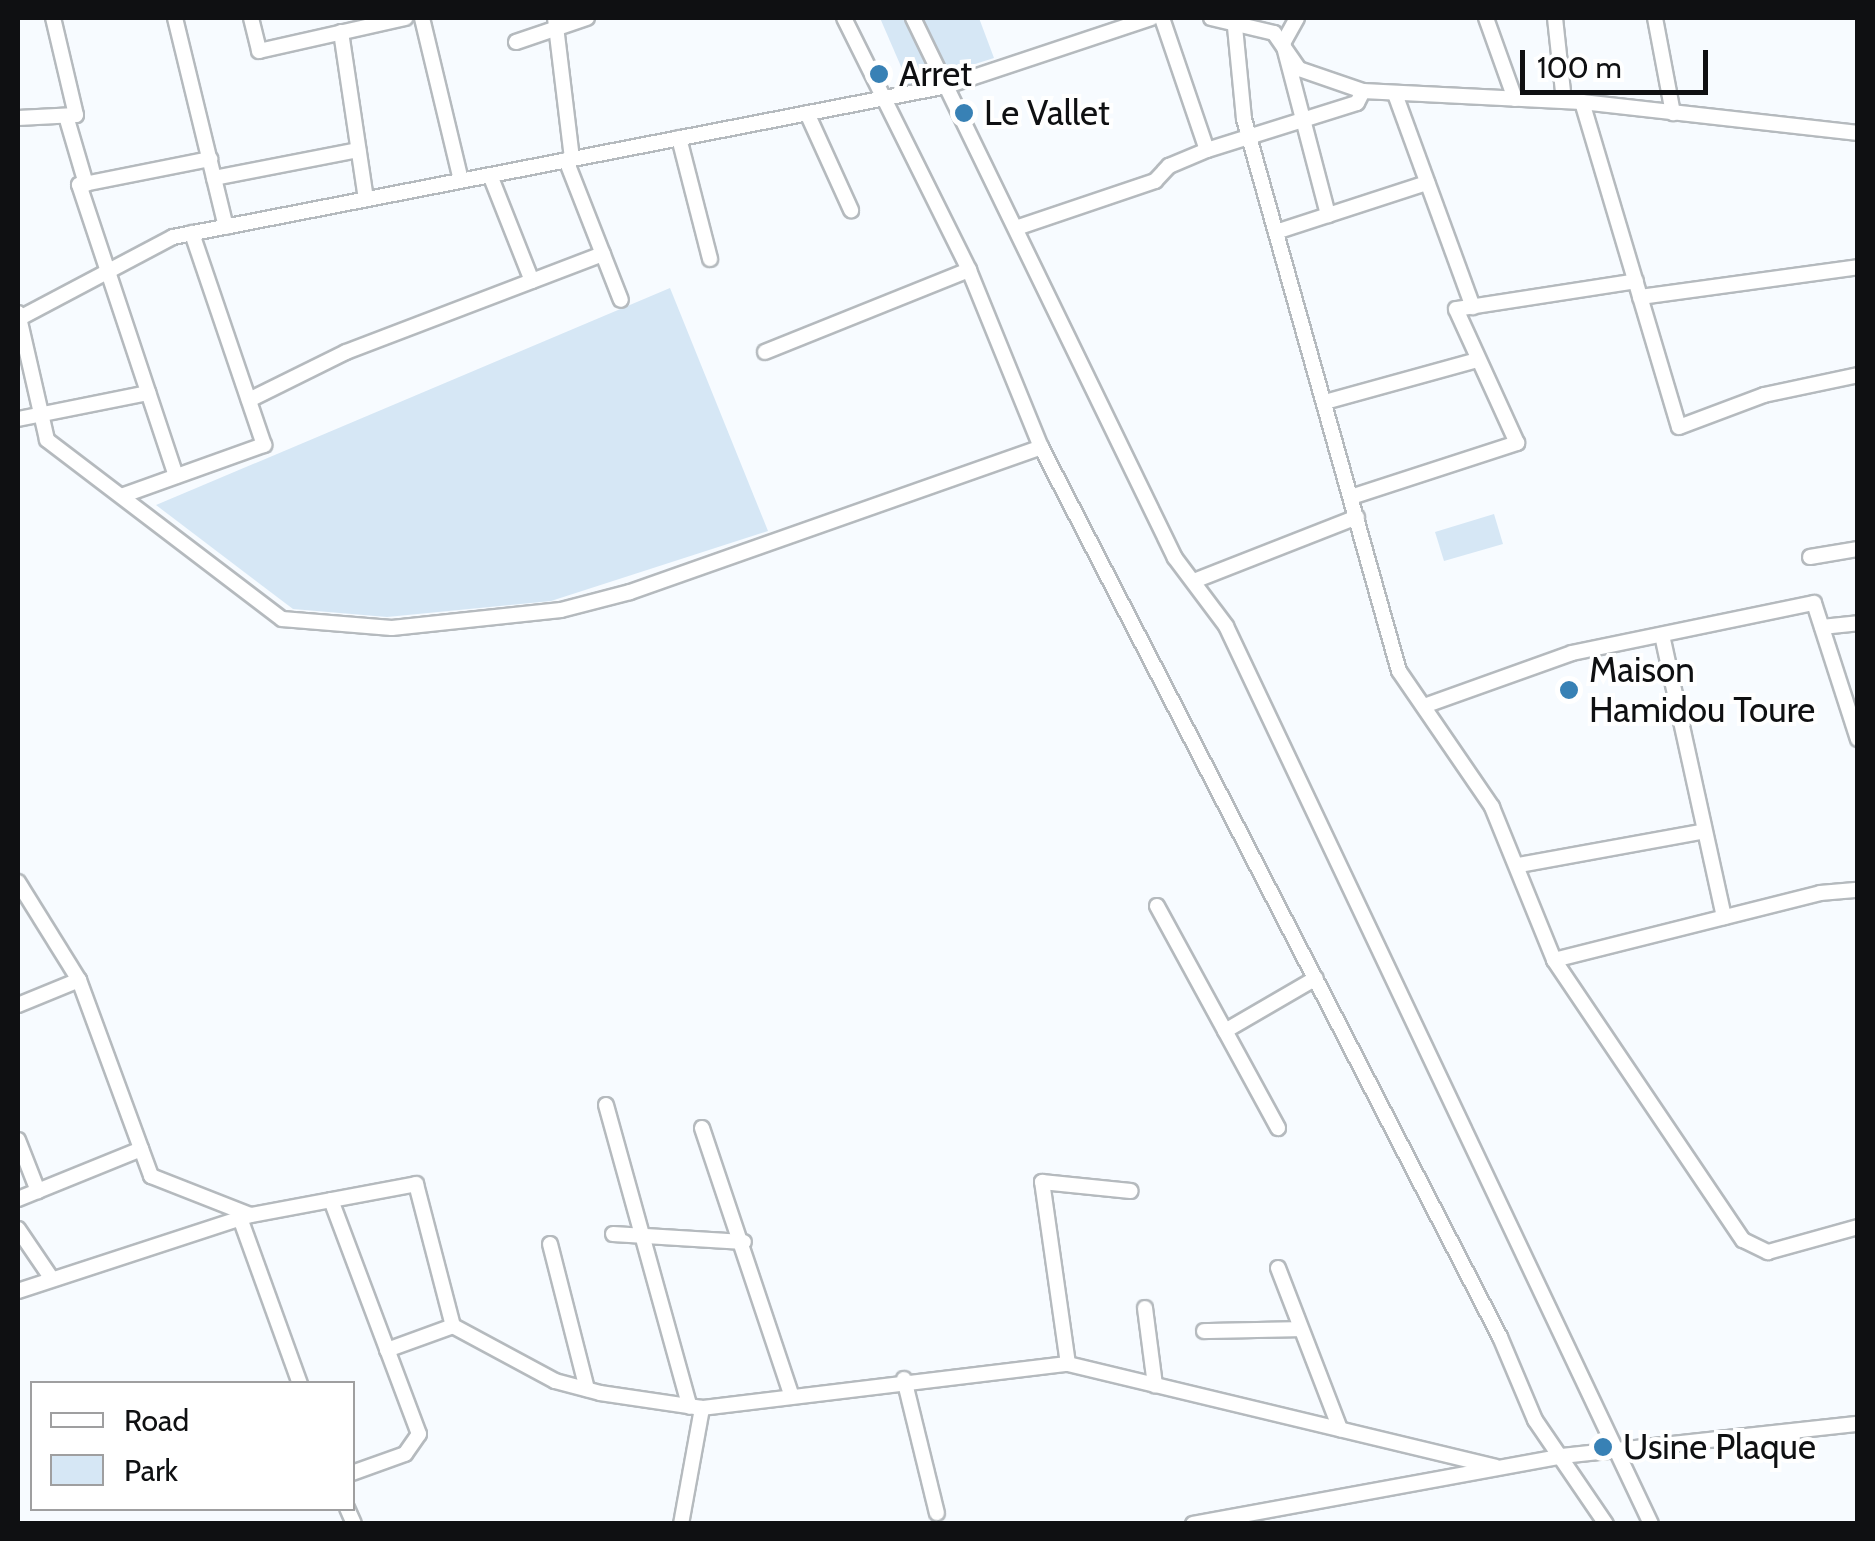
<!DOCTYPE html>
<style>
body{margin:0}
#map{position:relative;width:1875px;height:1541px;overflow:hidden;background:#f7fbff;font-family:Cabin,sans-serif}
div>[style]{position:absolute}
.green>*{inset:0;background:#d6e7f5}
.roads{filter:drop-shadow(2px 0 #b5babe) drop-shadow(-2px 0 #b5babe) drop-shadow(0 2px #b5babe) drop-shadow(0 -2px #b5babe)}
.street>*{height:14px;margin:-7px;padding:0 7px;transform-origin:7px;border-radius:7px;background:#fff}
.dots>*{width:28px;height:28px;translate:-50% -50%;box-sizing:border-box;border:5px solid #fff;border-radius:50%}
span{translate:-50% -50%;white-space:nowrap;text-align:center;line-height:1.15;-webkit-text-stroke:8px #fff;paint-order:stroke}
.poi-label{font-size:35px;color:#0f1012}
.left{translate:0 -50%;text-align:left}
.frame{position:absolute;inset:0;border:20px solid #0f1012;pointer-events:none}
.legend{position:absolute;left:30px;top:1381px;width:325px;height:130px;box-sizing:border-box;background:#fff;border:2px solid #9f9fa0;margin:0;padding:12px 18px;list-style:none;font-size:30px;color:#0f1012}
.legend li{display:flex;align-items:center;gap:20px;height:50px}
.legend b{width:50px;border:2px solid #9f9fa0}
.scale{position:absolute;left:1520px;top:50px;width:188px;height:45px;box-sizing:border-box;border:5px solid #0f1012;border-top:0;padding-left:12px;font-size:30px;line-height:35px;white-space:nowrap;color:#0f1012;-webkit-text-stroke:8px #fff;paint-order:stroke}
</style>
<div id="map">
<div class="green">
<i style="clip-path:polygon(880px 18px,979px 18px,994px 58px,909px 85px)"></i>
<i style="clip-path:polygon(670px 288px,768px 531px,551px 601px,387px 617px,293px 609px,156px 505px)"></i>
<i style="clip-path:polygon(1494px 514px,1503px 544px,1444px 561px,1435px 532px)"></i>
</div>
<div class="roads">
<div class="street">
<i style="left:175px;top:18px;width:215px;rotate:76.3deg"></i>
<i style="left:251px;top:18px;width:34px;rotate:76deg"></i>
<i style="left:259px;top:51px;width:150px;rotate:-12.7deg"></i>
<i style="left:422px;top:18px;width:167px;rotate:76.5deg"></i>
<i style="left:555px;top:18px;width:142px;rotate:83.1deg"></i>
<i style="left:844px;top:18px;width:281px;rotate:63.6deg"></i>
<i style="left:969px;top:270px;width:191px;rotate:67.9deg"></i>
<i style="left:1041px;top:447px;width:1001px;rotate:62.72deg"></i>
<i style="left:1500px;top:1337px;width:90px;rotate:67.1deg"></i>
<i style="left:1535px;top:1420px;width:126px;rotate:55.7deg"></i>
<i style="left:913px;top:18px;width:600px;rotate:64.12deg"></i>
<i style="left:1175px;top:558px;width:85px;rotate:53.1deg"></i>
<i style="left:1226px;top:626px;width:993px;rotate:64.67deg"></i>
<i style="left:1162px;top:18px;width:139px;rotate:71.2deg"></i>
<i style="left:1211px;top:18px;width:65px;rotate:13.4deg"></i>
<i style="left:1274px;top:33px;width:44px;rotate:55.2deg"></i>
<i style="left:1299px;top:69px;width:68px;rotate:19deg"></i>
<i style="left:1363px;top:91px;width:219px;rotate:2.9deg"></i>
<i style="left:1582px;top:102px;width:278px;rotate:6.4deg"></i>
<i style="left:1297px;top:18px;width:29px;rotate:119deg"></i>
<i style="left:1283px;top:43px;width:178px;rotate:75.3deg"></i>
<i style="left:1486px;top:18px;width:86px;rotate:70.3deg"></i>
<i style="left:1555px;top:18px;width:83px;rotate:83.8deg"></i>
<i style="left:1655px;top:18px;width:97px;rotate:79.3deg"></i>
<i style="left:1235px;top:27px;width:92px;rotate:84.4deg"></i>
<i style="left:1244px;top:119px;width:573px;rotate:74.32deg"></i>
<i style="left:1399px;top:671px;width:165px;rotate:55.6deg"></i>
<i style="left:1492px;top:807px;width:165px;rotate:67.9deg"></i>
<i style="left:1554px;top:960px;width:338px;rotate:56deg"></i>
<i style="left:1743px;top:1240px;width:28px;rotate:26deg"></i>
<i style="left:1768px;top:1252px;width:93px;rotate:-15.5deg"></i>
<i style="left:341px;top:32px;width:169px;rotate:81.5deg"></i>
<i style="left:516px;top:42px;width:75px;rotate:-18.7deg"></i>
<i style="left:1395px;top:94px;width:227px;rotate:69.9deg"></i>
<i style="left:1582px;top:102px;width:339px;rotate:73.4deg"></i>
<i style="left:1679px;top:427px;width:91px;rotate:-20.6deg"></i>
<i style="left:1764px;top:395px;width:96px;rotate:-12deg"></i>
<i style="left:807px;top:113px;width:107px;rotate:65.6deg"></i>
<i style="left:66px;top:116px;width:71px;rotate:73.6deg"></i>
<i style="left:18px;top:118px;width:58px;rotate:-3deg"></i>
<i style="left:76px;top:115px;width:100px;rotate:-103.3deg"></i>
<i style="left:679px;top:138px;width:125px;rotate:75.6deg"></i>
<i style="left:566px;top:160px;width:150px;rotate:68.6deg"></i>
<i style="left:490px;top:175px;width:114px;rotate:68.4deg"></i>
<i style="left:214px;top:178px;width:147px;rotate:-11deg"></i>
<i style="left:1019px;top:227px;width:144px;rotate:-18.7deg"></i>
<i style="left:1155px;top:181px;width:21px;rotate:-47deg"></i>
<i style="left:1169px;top:166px;width:41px;rotate:-22.8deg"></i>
<i style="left:1207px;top:150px;width:157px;rotate:-17.4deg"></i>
<i style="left:1357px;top:103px;width:13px;rotate:-63deg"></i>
<i style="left:1276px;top:232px;width:159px;rotate:-18deg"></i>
<i style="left:1640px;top:297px;width:220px;rotate:-7.8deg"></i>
<i style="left:18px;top:313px;width:130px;rotate:77.1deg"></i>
<i style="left:47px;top:440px;width:295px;rotate:37.3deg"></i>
<i style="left:282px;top:619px;width:110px;rotate:4.7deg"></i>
<i style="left:392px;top:628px;width:170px;rotate:-6.1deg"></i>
<i style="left:561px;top:610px;width:71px;rotate:-14.6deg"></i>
<i style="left:630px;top:592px;width:436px;rotate:-19.4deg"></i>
<i style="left:18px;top:319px;width:175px;rotate:-27.9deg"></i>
<i style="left:173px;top:237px;width:789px;rotate:-11.04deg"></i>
<i style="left:947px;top:86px;width:215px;rotate:-18.4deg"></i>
<i style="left:765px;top:352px;width:220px;rotate:-21.9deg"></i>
<i style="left:249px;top:400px;width:108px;rotate:-26.3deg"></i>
<i style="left:346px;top:352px;width:275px;rotate:-20.9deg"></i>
<i style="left:1325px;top:402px;width:158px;rotate:-15.4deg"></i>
<i style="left:18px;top:419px;width:133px;rotate:-11.3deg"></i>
<i style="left:176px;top:476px;width:307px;rotate:-108.4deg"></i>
<i style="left:79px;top:185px;width:134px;rotate:-11.2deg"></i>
<i style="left:124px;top:495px;width:149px;rotate:-19.7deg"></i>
<i style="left:264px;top:445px;width:224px;rotate:-108.8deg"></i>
<i style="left:1351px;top:497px;width:175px;rotate:-18deg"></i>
<i style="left:1517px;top:443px;width:147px;rotate:-114.5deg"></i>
<i style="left:1456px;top:309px;width:182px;rotate:-8.8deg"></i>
<i style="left:1810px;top:557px;width:49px;rotate:-9.5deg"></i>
<i style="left:1194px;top:581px;width:175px;rotate:-21.4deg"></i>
<i style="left:1822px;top:627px;width:36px;rotate:-6deg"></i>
<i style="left:1662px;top:635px;width:289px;rotate:77.6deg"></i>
<i style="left:1424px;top:706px;width:157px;rotate:-19.7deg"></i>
<i style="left:1572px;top:653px;width:247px;rotate:-11.7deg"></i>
<i style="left:1814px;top:603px;width:143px;rotate:72.1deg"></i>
<i style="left:1519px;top:865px;width:185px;rotate:-10.3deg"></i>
<i style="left:18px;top:882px;width:115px;rotate:58.1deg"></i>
<i style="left:79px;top:980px;width:209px;rotate:69.8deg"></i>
<i style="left:151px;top:1176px;width:106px;rotate:21.5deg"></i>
<i style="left:1157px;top:906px;width:253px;rotate:61.4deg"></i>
<i style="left:1554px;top:960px;width:274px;rotate:-14.1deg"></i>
<i style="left:1820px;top:893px;width:38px;rotate:-5deg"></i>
<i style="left:18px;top:1005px;width:66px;rotate:-22.3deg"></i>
<i style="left:1225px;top:1031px;width:105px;rotate:-30.2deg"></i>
<i style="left:606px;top:1105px;width:313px;rotate:74.5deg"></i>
<i style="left:702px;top:1128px;width:280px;rotate:71.5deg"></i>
<i style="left:18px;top:1140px;width:55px;rotate:68.6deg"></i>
<i style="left:18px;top:1199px;width:133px;rotate:-22.1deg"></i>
<i style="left:331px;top:1200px;width:250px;rotate:69.4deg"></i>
<i style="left:419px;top:1434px;width:24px;rotate:125deg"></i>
<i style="left:405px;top:1454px;width:56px;rotate:160.3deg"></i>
<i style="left:240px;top:1218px;width:177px;rotate:70.1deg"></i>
<i style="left:18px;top:1229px;width:60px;rotate:55.8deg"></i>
<i style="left:613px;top:1234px;width:131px;rotate:3.5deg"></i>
<i style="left:550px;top:1244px;width:150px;rotate:75.7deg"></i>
<i style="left:1278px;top:1268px;width:173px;rotate:68.9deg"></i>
<i style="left:18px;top:1291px;width:245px;rotate:-18.1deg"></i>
<i style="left:251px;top:1215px;width:168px;rotate:-10.6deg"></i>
<i style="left:416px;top:1184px;width:147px;rotate:75.4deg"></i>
<i style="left:453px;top:1326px;width:116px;rotate:28.3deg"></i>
<i style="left:555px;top:1381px;width:47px;rotate:14.9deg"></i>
<i style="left:600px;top:1393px;width:103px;rotate:8.4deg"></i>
<i style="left:702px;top:1408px;width:369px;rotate:-6.9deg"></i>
<i style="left:1068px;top:1364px;width:440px;rotate:13.5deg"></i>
<i style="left:1145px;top:1308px;width:78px;rotate:82.6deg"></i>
<i style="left:1204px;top:1331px;width:94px;rotate:-1.2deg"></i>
<i style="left:387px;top:1350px;width:70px;rotate:-20deg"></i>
<i style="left:1068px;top:1364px;width:184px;rotate:-98.1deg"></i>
<i style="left:1042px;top:1182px;width:89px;rotate:5.8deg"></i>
<i style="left:904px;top:1379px;width:138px;rotate:76.2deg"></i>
<i style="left:347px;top:1508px;width:17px;rotate:66deg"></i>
<i style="left:681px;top:1524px;width:118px;rotate:-79.7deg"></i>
<i style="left:1193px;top:1524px;width:375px;rotate:-10.4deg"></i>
<i style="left:1562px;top:1456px;width:298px;rotate:-6.2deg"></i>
</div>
</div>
<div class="dots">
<i style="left:879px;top:74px;background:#3881b5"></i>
<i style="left:964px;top:113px;background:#3881b5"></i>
<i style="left:1569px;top:690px;background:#3881b5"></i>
<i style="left:1603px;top:1447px;background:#3881b5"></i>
</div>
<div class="poi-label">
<span class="left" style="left:899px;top:74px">Arret</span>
<span class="left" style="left:984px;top:113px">Le Vallet</span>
<span class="left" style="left:1589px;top:690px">Maison<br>Hamidou Toure</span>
<span class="left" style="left:1623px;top:1447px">Usine Plaque</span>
</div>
<div class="frame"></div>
<ul class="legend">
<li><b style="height:12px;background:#fff"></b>Road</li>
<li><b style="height:28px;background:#d6e7f5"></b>Park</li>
</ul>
<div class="scale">100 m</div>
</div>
